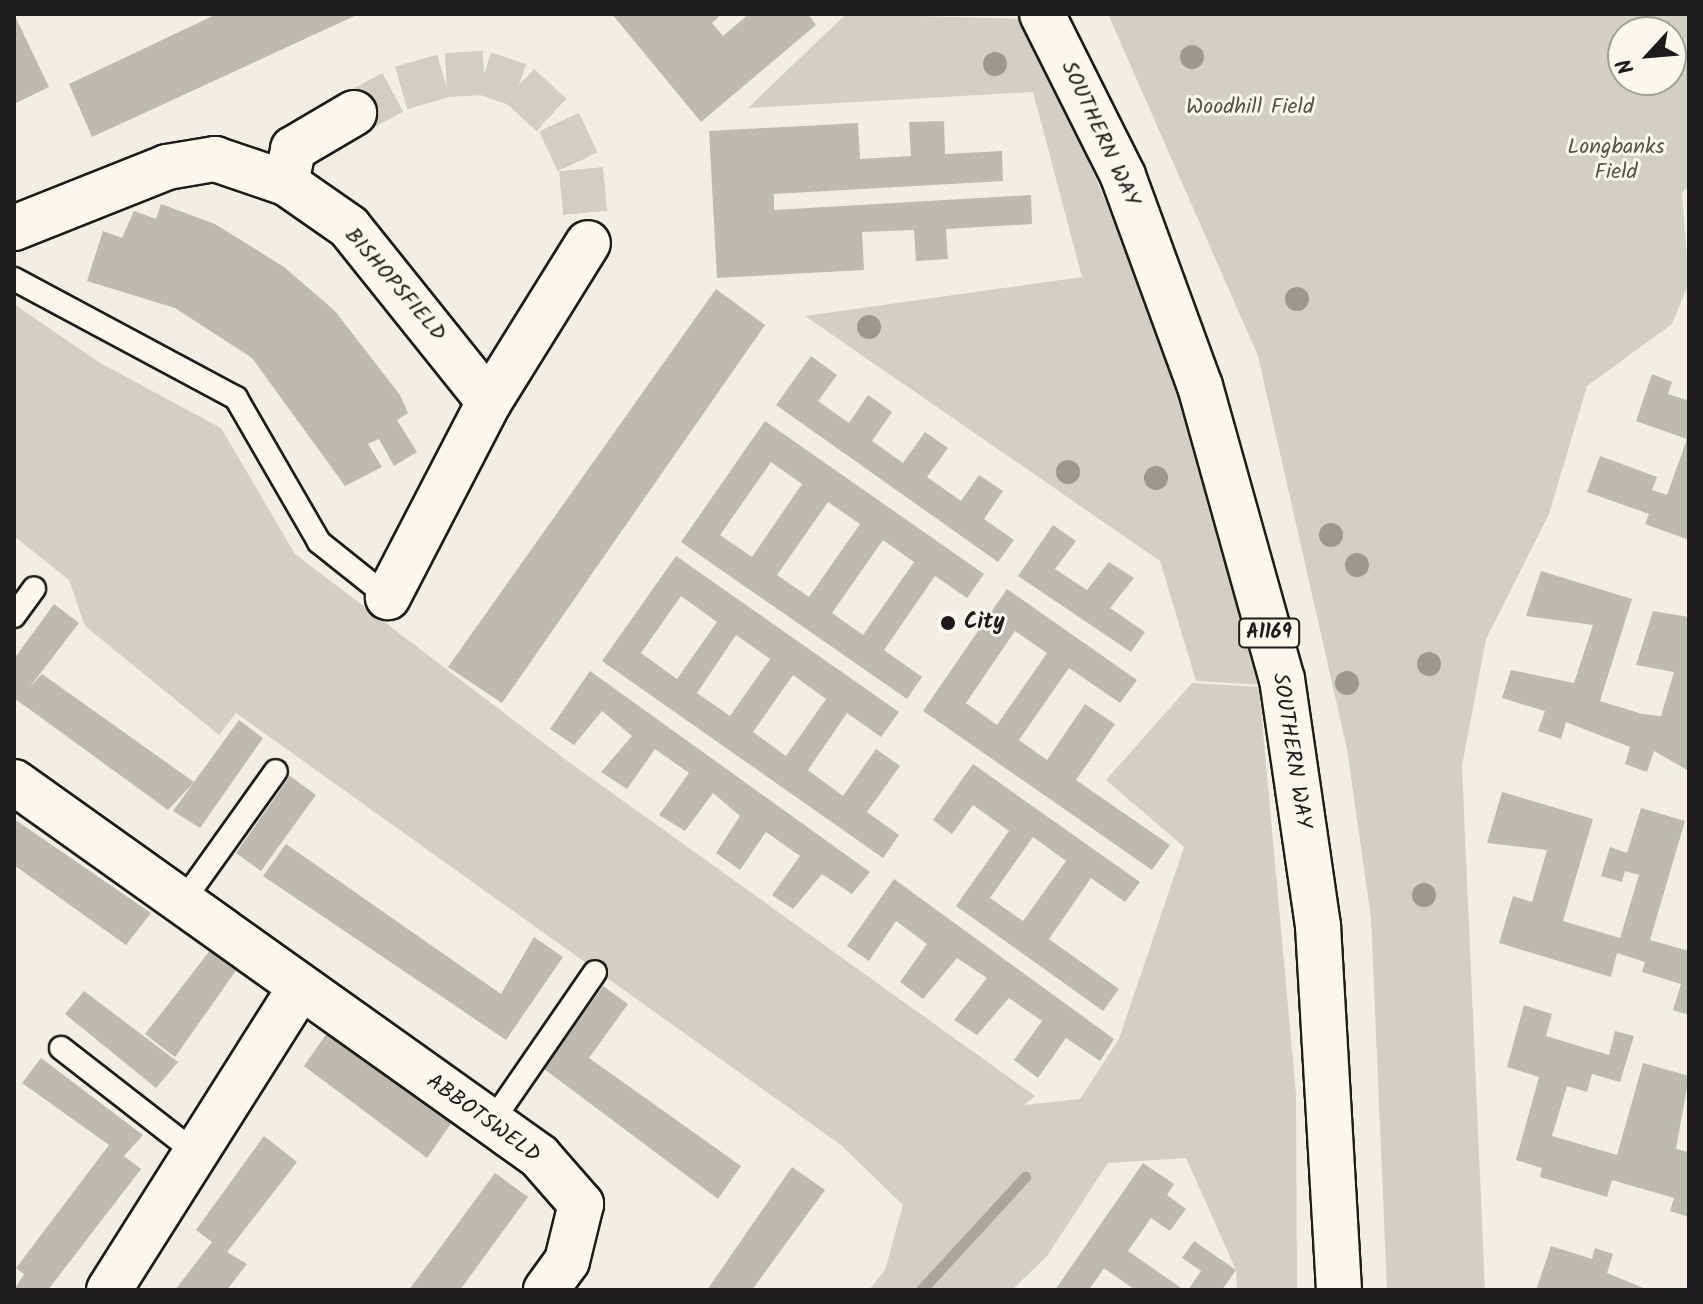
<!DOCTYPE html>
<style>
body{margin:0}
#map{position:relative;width:1703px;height:1304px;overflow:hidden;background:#f2eee4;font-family:Kalam,sans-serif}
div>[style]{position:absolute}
.green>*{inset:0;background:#d2cfc6}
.stream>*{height:11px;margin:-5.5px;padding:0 5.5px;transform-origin:5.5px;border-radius:5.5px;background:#a9a6a0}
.building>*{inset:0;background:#bdbab1}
.minor-tunnel>*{height:44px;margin-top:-22px;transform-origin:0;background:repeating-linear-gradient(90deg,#d2cec6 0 44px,transparent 0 66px)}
.roads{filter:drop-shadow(2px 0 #1c1c1c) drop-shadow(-2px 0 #1c1c1c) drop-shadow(0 2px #1c1c1c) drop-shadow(0 -2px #1c1c1c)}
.service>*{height:22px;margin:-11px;padding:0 11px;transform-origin:11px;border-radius:11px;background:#fbf7ec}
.minor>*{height:44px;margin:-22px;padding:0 22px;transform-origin:22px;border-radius:22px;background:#fbf7ec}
.primary>*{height:44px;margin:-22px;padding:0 22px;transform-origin:22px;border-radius:22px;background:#fbf7ec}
.trees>*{width:24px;height:24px;margin:-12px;border-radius:50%;background:#9b9892}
.dots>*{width:22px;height:22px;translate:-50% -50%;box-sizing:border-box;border:4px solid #fbf7ec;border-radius:50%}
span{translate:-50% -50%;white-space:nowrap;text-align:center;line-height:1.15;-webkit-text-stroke:6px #fbf7ec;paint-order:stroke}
.shield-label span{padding:2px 6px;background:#fbf7ec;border:2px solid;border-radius:6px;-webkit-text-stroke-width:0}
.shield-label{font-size:20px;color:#1c1c1c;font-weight:700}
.park-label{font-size:22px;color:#53524f}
.street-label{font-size:22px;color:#1c1c1c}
.poi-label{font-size:22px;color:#1c1c1c;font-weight:700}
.left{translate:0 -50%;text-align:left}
.frame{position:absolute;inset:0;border:16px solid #1c1c1c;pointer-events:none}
.north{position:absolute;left:1607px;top:16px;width:80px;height:80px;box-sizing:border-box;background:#fbf7ec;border:2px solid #a29f99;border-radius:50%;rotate:244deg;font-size:22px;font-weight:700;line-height:32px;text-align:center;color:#1c1c1c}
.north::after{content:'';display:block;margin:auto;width:28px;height:36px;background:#1c1c1c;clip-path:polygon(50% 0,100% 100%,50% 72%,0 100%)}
</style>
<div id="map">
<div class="green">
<i style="clip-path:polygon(846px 14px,1028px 19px,1181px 379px,1264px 685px,1196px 681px,1160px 561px,805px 316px,1082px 277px,1033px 92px,748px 108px)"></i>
<i style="clip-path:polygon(evenodd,1108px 14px,1689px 14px,1689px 184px,1682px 193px,1689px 282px,1672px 324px,1587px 386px,1549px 514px,1486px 639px,1462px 766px,1485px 1290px,1387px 1290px,1371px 918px,1347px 749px,1258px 356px,1108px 14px,1671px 32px,1671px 80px,1623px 80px,1623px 32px,1671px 32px)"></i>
<i style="clip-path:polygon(14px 304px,100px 363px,221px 428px,295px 554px,566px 760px,1035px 1096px,1024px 1105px,1080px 1099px,1119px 1039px,1184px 847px,1106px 780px,1192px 683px,1259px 687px,1296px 1094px,1297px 1290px,1237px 1290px,1236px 1270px,1186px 1158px,1108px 1163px,1047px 1256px,1012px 1290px,869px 1290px,885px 1270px,903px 1205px,841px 1145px,236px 713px,219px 735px,85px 626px,69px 580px,14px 536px)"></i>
</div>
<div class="stream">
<i style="left:921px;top:1290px;width:154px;rotate:-47.4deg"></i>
</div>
<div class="building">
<i style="clip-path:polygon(14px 14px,49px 87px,14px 104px)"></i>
<i style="clip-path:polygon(217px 14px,359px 14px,92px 137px,69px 84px)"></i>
<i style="clip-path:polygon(612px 14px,722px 14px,712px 23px,723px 36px,749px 14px,808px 14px,816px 25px,701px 122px)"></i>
<i style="clip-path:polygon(944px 121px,945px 154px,1002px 151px,1003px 181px,774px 194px,774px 210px,1031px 195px,1032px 224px,946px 229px,948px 259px,916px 261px,914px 230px,862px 232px,864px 270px,717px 278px,709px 131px,858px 123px,860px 159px,911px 156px,909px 122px)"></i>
<i style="clip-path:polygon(161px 204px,215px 224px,284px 267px,335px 311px,400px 395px,408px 413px,397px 420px,417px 452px,394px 466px,379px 439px,368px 444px,382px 467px,345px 486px,252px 358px,175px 308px,87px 281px,103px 231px,122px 238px,134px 211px,156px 219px)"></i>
<i style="clip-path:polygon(716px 289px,765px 325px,502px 703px,448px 667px)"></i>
<i style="clip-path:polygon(811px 356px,837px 375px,818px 401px,849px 423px,868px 395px,892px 412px,872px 441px,903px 463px,925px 432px,948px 448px,927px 477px,961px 501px,979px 475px,1003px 491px,984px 519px,1014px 540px,998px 562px,776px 405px)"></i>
<i style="clip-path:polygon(1652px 374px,1672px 382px,1668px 394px,1689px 401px,1689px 540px,1645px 524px,1649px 514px,1587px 492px,1600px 456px,1657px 477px,1652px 490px,1667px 495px,1687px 439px,1636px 421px)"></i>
<i style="clip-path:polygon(evenodd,765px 421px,984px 574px,967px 598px,935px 576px,884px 650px,922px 677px,907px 699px,681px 542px,765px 421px,771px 462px,802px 484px,752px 557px,720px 535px,771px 462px,765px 421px,828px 502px,860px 524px,809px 597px,777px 575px,828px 502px,765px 421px,883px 540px,914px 562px,863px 635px,832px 613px,883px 540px)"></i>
<i style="clip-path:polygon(1053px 525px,1076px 541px,1055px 569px,1087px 590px,1109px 562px,1134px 578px,1110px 608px,1145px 632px,1131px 652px,1018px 576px)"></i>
<i style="clip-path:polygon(evenodd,676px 556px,899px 712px,881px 737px,847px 713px,808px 770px,843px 796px,876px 749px,900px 766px,867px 812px,899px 835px,883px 858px,602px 661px,676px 556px,681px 596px,717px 622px,677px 679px,641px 653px,681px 596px,676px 556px,736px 635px,770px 659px,730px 716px,697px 693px,736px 635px,676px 556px,793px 675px,826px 699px,786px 756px,753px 732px,793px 675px)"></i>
<i style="clip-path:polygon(1541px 571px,1632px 599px,1600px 701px,1642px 714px,1661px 716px,1674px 672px,1636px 665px,1653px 611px,1689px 617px,1689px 771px,1654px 751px,1647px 772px,1625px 764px,1630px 747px,1566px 722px,1561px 739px,1538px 731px,1545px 711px,1502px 698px,1511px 670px,1574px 683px,1593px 625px,1526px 616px)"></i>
<i style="clip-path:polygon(evenodd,1007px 589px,1137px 680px,1120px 703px,1069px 668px,1019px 740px,1047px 760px,1085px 704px,1115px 724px,1076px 780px,1170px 845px,1152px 870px,923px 711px,1007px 589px,1015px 631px,1047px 653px,997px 725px,966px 703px,1015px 631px)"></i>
<i style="clip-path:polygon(54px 604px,79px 623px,29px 688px,42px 674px,194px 782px,168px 810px,14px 698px,14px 659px)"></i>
<i style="clip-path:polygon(590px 671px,870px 872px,852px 894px,822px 874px,793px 909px,772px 895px,800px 856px,766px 832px,740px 870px,716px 853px,740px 816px,713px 793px,685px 831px,659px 815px,689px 773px,655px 749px,627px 789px,601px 772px,632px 736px,602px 711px,574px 745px,550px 729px)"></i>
<i style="clip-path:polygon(239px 720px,263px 738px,200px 828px,173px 811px)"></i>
<i style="clip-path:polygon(evenodd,973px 764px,1140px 882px,1125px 902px,1091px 878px,1049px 939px,1119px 989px,1103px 1011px,956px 906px,1009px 831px,973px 805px,952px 834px,933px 820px,973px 764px,1033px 837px,1066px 861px,1023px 921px,990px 898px,1033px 837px)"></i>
<i style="clip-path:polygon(290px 776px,316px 795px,261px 871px,236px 853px)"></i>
<i style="clip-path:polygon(1502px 792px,1593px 819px,1563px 921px,1620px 938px,1639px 875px,1625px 871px,1622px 882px,1601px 876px,1610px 847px,1627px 853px,1641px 808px,1685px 821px,1650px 940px,1689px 951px,1689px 1015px,1673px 1010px,1681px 984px,1642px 972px,1645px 962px,1617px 953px,1611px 977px,1499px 943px,1513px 896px,1532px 902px,1547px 850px,1487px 843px)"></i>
<i style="clip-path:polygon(14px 819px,151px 913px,126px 945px,14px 865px)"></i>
<i style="clip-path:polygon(286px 844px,501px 994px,534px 937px,563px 957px,506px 1040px,263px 876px)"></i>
<i style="clip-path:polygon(894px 879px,1114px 1039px,1100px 1061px,1066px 1038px,1038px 1078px,1014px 1060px,1042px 1021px,1009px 998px,977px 1035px,954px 1020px,987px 978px,957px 958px,923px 999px,900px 982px,927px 944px,896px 921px,869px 961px,847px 946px)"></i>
<i style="clip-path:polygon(215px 944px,240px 965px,175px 1057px,145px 1034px)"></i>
<i style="clip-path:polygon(603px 986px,628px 1004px,589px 1058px,741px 1166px,718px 1199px,544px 1069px)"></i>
<i style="clip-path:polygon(84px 991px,178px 1062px,156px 1088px,65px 1014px)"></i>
<i style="clip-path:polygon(1524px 1005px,1552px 1014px,1546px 1036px,1609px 1055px,1615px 1031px,1634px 1036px,1620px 1082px,1592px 1074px,1587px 1092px,1567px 1086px,1552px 1136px,1617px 1155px,1643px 1063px,1689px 1076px,1676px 1149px,1689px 1152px,1689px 1217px,1670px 1211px,1674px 1198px,1612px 1180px,1607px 1197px,1540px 1177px,1542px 1168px,1516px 1160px,1539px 1077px,1507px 1067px)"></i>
<i style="clip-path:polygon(327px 1033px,455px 1118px,427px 1158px,304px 1066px)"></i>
<i style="clip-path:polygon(41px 1058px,143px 1135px,124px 1156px,141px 1169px,48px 1290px,14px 1290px,24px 1274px,16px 1268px,109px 1145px,22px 1083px)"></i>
<i style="clip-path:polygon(264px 1136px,297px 1162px,227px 1252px,247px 1264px,227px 1290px,175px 1290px,212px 1242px,196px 1230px)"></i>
<i style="clip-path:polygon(1143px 1163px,1174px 1184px,1167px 1195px,1186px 1209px,1170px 1231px,1151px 1218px,1128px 1251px,1184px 1290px,1135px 1290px,1104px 1268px,1089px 1290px,1055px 1290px)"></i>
<i style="clip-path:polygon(792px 1167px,825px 1190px,752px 1290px,707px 1290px)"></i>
<i style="clip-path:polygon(495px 1173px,528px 1197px,460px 1290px,409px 1290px)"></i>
<i style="clip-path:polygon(1194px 1241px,1236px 1270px,1222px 1290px,1188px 1290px,1201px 1271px,1182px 1258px)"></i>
<i style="clip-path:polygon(1551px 1246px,1592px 1259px,1595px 1248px,1613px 1254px,1607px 1273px,1648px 1290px,1536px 1290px)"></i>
</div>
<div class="minor-tunnel">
<i style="left:354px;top:113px;width:53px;rotate:-28deg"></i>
<i style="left:401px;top:88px;width:47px;rotate:-16.1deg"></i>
<i style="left:446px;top:75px;width:38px;rotate:-3deg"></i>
<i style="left:484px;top:73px;width:37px;rotate:19deg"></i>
<i style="left:519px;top:85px;width:54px;rotate:42.8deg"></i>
<i style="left:559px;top:122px;width:52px;rotate:64.9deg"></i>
<i style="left:581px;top:169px;width:74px;rotate:84.6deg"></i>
</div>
<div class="roads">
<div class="service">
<i style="left:14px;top:279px;width:252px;rotate:28.2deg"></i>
<i style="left:236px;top:398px;width:166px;rotate:60deg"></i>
<i style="left:319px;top:542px;width:88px;rotate:38.6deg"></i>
<i style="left:14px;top:616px;width:34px;rotate:-54deg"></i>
<i style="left:181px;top:904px;width:163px;rotate:-54.5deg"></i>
<i style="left:61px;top:1048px;width:171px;rotate:37.9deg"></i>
<i style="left:491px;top:1123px;width:183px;rotate:-55.4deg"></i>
</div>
<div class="minor">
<i style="left:286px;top:183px;width:35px;rotate:-78deg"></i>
<i style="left:293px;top:149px;width:71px;rotate:-30.5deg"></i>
<i style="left:14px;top:228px;width:165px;rotate:-21.7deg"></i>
<i style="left:167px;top:167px;width:49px;rotate:-9.5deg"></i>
<i style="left:215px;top:159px;width:75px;rotate:18.7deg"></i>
<i style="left:286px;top:183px;width:77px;rotate:34.9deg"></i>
<i style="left:349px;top:227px;width:224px;rotate:51.3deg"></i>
<i style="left:489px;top:402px;width:220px;rotate:117.4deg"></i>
<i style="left:489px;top:402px;width:187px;rotate:-58.1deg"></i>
<i style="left:14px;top:782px;width:645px;rotate:35.47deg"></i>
<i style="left:539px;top:1156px;width:64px;rotate:48.8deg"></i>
<i style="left:581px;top:1204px;width:59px;rotate:103.8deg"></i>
<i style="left:567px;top:1261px;width:36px;rotate:126deg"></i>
<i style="left:109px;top:1290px;width:355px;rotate:-57.7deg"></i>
</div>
<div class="primary">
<i style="left:1042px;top:14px;width:181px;rotate:63.4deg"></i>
<i style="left:1123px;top:176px;width:224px;rotate:69.9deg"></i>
<i style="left:1200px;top:386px;width:304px;rotate:74.4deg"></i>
<i style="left:1282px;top:679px;width:250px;rotate:81.7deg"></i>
<i style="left:1318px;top:926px;width:365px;rotate:86.7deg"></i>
</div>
</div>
<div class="trees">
<i style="left:1192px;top:57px"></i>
<i style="left:995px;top:64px"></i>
<i style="left:1297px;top:299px"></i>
<i style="left:869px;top:327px"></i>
<i style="left:1068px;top:472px"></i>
<i style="left:1156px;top:478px"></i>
<i style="left:1331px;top:535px"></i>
<i style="left:1357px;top:565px"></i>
<i style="left:1429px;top:664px"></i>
<i style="left:1347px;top:683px"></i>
<i style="left:1424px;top:895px"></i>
</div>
<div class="dots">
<i style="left:948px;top:623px;background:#1c1c1c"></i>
</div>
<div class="shield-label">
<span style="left:1269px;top:633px">A1169</span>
</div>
<div class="park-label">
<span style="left:1250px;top:108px">Woodhill Field</span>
<span style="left:1616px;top:160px">Longbanks<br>Field</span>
</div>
<div class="street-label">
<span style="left:1100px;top:134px;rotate:65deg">SOUTHERN WAY</span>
<span style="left:395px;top:285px;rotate:49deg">BISHOPSFIELD</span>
<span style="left:1291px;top:751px;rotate:81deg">SOUTHERN WAY</span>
<span style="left:483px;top:1119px;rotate:36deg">ABBOTSWELD</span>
</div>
<div class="poi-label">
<span class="left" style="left:964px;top:623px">City</span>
</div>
<div class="frame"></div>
<div class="north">N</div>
</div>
